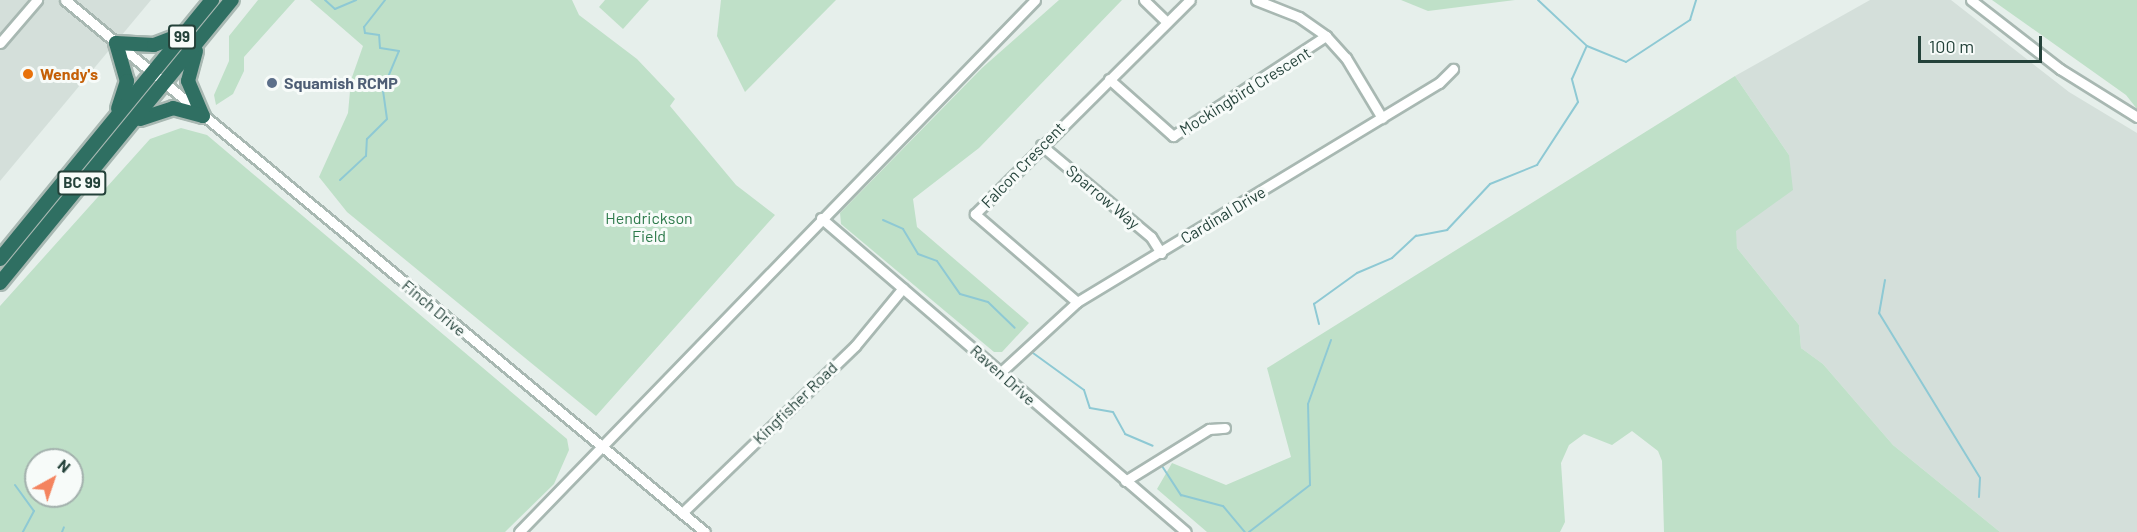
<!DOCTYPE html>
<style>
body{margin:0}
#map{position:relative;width:2137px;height:532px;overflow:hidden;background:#e6efeb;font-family:Barlow,sans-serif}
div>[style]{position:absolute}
.built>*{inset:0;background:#d4dfda}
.green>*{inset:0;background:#bfe0c8}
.stream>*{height:2px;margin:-1px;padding:0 1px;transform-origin:1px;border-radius:1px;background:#8ec9d4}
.roads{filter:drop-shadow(2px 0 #a8b8b2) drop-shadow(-2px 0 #a8b8b2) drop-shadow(0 2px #a8b8b2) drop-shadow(0 -2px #a8b8b2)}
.minor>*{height:9px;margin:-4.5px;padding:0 4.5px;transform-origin:4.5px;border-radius:4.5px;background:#fff}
.highway>*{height:14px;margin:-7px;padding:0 7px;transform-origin:7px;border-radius:7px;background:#2f6f62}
.dots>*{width:16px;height:16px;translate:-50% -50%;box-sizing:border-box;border:3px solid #f7fbf9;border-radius:50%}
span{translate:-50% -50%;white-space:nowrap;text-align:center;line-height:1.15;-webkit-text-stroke:6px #f7fbf9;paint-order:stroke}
.shield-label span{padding:2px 4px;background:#f7fbf9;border:2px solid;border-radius:4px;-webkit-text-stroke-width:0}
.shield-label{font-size:15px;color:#24423a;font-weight:700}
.food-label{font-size:16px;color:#c56008;font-weight:700}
.left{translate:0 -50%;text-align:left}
.service-label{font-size:16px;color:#4e5e75;font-weight:700}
.street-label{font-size:16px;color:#24423a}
.park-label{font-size:16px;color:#2d7a4b}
.north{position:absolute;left:24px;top:448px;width:60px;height:60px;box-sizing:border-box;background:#f7fbf9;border:2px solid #a3b1ad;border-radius:50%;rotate:40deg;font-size:16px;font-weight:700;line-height:24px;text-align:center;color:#24423a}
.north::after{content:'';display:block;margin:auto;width:21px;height:27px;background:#f4845f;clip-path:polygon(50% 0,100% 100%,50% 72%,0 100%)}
.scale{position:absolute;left:1918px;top:36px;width:124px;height:27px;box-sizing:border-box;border:3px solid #24423a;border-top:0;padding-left:8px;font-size:18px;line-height:21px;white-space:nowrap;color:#24423a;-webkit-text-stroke:4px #f7fbf9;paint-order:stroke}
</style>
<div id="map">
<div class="built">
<i style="clip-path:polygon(0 0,151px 0,0 181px)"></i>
<i style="clip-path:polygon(1870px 0,1951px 0,2069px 92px,2137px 133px,2137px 532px,2000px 532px,1893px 445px,1823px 364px,1801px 348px,1799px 325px,1737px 248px,1735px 231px,1789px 155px,1735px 76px)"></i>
</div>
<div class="green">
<i style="clip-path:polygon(258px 0,295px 0,244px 57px,244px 71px,233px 94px,216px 105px,214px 95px,229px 61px,229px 36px)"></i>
<i style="clip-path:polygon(310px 0,572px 0,579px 15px,637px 59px,675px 99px,670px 106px,736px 185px,775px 215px,596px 416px,347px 212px,319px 177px,348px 113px,351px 80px,363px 46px)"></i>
<i style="clip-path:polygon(605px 0,649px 0,623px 29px,599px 7px)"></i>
<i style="clip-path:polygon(721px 0,836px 0,745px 92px,717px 36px)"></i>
<i style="clip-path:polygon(1059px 0,1122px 0,979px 148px,913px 199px,917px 227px,1029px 323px,1002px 352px,994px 352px,841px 224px,840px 213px,982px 68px)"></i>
<i style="clip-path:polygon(1401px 0,1515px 0,1428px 11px)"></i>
<i style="clip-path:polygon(1992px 0,2137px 0,2137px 109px,2126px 95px)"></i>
<i style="clip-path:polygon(1735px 76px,1789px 155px,1793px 190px,1736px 231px,1737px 248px,1799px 325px,1801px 348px,1823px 364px,1893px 445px,2000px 532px,1664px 532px,1662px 461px,1658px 451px,1632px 431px,1612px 445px,1584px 434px,1569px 445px,1561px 463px,1565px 522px,1560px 532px,1207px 532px,1157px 489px,1172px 463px,1226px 485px,1291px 457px,1267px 368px)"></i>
<i style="clip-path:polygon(evenodd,181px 128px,207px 135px,567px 439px,569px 450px,554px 484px,505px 532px,0 532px,0 306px,150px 139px,181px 128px,36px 460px,72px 460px,72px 496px,36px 496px,36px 460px)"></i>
</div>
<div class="stream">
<i style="left:325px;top:0;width:13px;rotate:42deg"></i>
<i style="left:335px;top:9px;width:23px;rotate:-23deg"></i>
<i style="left:1538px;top:0;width:67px;rotate:43.2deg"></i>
<i style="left:1587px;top:46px;width:42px;rotate:22.3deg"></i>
<i style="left:1626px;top:62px;width:77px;rotate:-33.3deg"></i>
<i style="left:1690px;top:20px;width:21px;rotate:-73deg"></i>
<i style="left:340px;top:180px;width:35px;rotate:-43deg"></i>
<i style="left:366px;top:156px;width:17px;rotate:-87deg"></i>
<i style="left:367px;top:139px;width:28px;rotate:-45deg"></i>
<i style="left:387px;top:119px;width:30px;rotate:-98deg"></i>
<i style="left:383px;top:89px;width:41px;rotate:-67.2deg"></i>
<i style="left:399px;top:51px;width:19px;rotate:-171deg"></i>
<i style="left:380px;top:48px;width:13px;rotate:-94deg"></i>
<i style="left:379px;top:35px;width:14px;rotate:-172deg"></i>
<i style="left:365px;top:33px;width:6px;rotate:-99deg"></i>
<i style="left:364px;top:27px;width:34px;rotate:-52deg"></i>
<i style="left:883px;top:220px;width:22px;rotate:24deg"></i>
<i style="left:903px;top:229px;width:29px;rotate:59deg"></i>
<i style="left:918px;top:254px;width:20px;rotate:20deg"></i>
<i style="left:937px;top:261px;width:40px;rotate:55.1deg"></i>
<i style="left:960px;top:294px;width:29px;rotate:16deg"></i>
<i style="left:988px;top:302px;width:37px;rotate:44deg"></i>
<i style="left:1885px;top:280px;width:34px;rotate:100deg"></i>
<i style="left:1879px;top:313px;width:193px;rotate:58.5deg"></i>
<i style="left:1980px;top:478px;width:19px;rotate:93deg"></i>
<i style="left:1319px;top:324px;width:21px;rotate:-104deg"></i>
<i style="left:1314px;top:304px;width:53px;rotate:-35.8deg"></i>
<i style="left:1357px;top:273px;width:38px;rotate:-23deg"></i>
<i style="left:1392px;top:258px;width:33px;rotate:-43deg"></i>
<i style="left:1416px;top:236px;width:32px;rotate:-11deg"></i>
<i style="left:1447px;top:230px;width:63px;rotate:-46.9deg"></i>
<i style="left:1490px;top:184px;width:51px;rotate:-22deg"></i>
<i style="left:1537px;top:165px;width:75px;rotate:-56.9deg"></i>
<i style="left:1578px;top:102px;width:24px;rotate:-105deg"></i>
<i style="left:1572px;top:79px;width:36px;rotate:-66deg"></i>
<i style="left:1033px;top:353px;width:63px;rotate:36deg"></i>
<i style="left:1084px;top:390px;width:19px;rotate:72deg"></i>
<i style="left:1090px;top:408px;width:23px;rotate:10deg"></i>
<i style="left:1113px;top:412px;width:25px;rotate:61deg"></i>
<i style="left:1125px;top:434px;width:30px;rotate:23deg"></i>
<i style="left:1162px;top:466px;width:35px;rotate:57deg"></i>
<i style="left:1181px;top:495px;width:43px;rotate:14.7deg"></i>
<i style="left:1223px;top:506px;width:34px;rotate:50deg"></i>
<i style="left:15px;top:485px;width:32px;rotate:54deg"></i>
<i style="left:34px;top:511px;width:24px;rotate:118deg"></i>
<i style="left:62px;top:532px;width:5px;rotate:-68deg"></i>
<i style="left:1249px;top:532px;width:77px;rotate:-37.6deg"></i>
<i style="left:1310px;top:485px;width:81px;rotate:-91.4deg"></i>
<i style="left:1308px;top:404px;width:68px;rotate:-70.2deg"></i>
</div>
<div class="roads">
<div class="minor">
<i style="left:65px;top:0;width:832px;rotate:39.74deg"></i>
<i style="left:1144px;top:0;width:32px;rotate:44deg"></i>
<i style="left:1256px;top:0;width:46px;rotate:21.6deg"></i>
<i style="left:1299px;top:17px;width:33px;rotate:35deg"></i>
<i style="left:1326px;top:36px;width:30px;rotate:48deg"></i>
<i style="left:1346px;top:58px;width:70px;rotate:59deg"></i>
<i style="left:1971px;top:0;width:113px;rotate:37.8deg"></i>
<i style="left:2060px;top:69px;width:91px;rotate:31.9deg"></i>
<i style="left:0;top:43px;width:57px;rotate:-49.3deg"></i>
<i style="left:1109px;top:79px;width:86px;rotate:41.7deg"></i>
<i style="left:1173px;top:136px;width:183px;rotate:-33.2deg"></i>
<i style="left:1041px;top:145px;width:143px;rotate:39.9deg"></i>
<i style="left:1151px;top:237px;width:19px;rotate:58deg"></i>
<i style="left:821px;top:218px;width:481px;rotate:40.7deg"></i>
<i style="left:1077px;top:302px;width:135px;rotate:-139.2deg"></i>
<i style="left:975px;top:214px;width:303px;rotate:-44.9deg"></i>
<i style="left:1002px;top:371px;width:102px;rotate:-42.6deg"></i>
<i style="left:1077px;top:302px;width:423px;rotate:-31.2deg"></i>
<i style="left:1439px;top:83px;width:20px;rotate:-45deg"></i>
<i style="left:1125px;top:481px;width:99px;rotate:-31.8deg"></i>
<i style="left:1209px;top:429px;width:16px;rotate:-4deg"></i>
<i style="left:682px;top:513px;width:240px;rotate:-44deg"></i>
<i style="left:855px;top:346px;width:75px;rotate:-50.4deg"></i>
<i style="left:519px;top:532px;width:741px;rotate:-45.87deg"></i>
</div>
<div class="highway">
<i style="left:116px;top:43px;width:40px;rotate:74deg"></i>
<i style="left:127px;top:81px;width:29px;rotate:108deg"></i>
<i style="left:116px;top:43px;width:38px;rotate:3deg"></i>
<i style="left:154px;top:45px;width:28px;rotate:-21deg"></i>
<i style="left:196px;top:51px;width:31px;rotate:105deg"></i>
<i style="left:188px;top:81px;width:38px;rotate:67deg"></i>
<i style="left:140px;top:119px;width:35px;rotate:-18deg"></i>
<i style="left:173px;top:108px;width:31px;rotate:15deg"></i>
<i style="left:0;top:259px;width:335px;rotate:-50.7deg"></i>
<i style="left:0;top:283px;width:366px;rotate:-50.7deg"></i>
</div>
</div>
<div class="dots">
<i style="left:28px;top:74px;background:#e8710a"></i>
<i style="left:272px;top:83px;background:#5c6f8a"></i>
</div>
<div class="shield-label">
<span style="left:182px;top:37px">99</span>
<span style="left:82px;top:183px">BC 99</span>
</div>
<div class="food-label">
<span class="left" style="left:40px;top:74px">Wendy's</span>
</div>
<div class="service-label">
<span class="left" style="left:284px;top:83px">Squamish RCMP</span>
</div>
<div class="street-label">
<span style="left:1245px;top:91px;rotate:-32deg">Mockingbird Crescent</span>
<span style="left:1023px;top:165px;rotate:-46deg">Falcon Crescent</span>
<span style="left:1103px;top:197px;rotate:40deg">Sparrow Way</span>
<span style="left:1223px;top:215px;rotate:-31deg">Cardinal Drive</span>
<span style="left:434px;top:308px;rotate:40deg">Finch Drive</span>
<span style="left:1003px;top:375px;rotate:42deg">Raven Drive</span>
<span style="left:795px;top:403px;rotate:-44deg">Kingfisher Road</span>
</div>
<div class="park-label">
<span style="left:649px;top:227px">Hendrickson<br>Field</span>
</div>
<div class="north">N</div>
<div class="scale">100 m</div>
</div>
